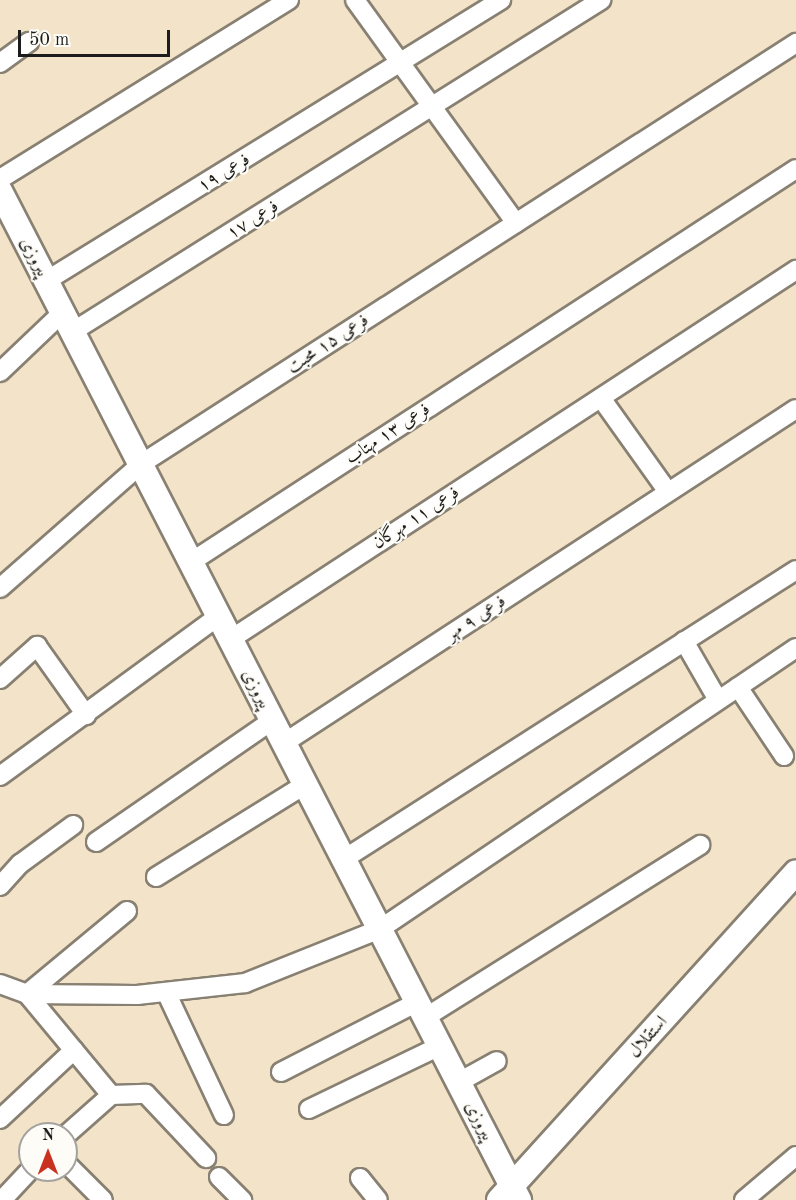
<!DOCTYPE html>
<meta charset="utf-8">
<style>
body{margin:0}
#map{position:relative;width:796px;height:1200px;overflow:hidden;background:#f3e3c8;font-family:"Old Standard TT",Amiri,serif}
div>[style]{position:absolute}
.roads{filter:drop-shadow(2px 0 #888072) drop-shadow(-2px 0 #888072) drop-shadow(0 2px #888072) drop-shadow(0 -2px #888072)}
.street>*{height:18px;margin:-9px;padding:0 9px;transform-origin:9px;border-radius:9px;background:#fff}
.secondary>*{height:24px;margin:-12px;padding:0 12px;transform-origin:12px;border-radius:12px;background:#fff}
span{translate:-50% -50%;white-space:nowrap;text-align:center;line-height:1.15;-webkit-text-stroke:4.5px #fdfcf7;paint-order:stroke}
.street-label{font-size:18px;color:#1c1c1c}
.north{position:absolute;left:18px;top:1122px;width:60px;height:60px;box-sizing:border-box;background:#fdfcf7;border:2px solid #a3a29f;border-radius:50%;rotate:0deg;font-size:16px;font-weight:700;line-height:24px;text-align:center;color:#1c1c1c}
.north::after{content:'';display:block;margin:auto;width:21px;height:27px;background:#c8321e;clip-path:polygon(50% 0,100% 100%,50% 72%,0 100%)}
.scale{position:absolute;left:18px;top:30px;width:152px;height:27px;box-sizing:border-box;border:3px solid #1c1c1c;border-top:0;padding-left:8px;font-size:18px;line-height:21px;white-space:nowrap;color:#1c1c1c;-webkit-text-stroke:4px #fdfcf7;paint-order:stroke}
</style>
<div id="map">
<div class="roads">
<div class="street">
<i style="left:355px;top:0;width:275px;rotate:54.2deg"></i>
<i style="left:0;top:63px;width:36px;rotate:-36deg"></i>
<i style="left:0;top:179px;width:340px;rotate:-31.8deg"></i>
<i style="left:46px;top:281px;width:535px;rotate:-31.7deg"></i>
<i style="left:72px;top:332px;width:625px;rotate:-32.11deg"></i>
<i style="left:0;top:372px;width:86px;rotate:-43.6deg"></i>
<i style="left:601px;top:398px;width:115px;rotate:54.5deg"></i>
<i style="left:191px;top:562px;width:721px;rotate:-33.01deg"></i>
<i style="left:0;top:588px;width:188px;rotate:-41.3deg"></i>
<i style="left:141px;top:464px;width:779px;rotate:-32.73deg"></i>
<i style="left:231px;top:639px;width:675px;rotate:-33.15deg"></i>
<i style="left:684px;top:641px;width:68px;rotate:60deg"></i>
<i style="left:0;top:679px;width:50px;rotate:-41.7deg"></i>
<i style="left:37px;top:646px;width:85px;rotate:54.6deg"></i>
<i style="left:738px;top:687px;width:83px;rotate:56.3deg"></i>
<i style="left:284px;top:743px;width:611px;rotate:-33.12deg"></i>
<i style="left:0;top:776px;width:271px;rotate:-36.2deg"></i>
<i style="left:96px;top:842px;width:215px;rotate:-34.6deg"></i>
<i style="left:344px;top:859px;width:536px;rotate:-32.59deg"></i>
<i style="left:156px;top:877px;width:176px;rotate:-31.8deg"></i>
<i style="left:0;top:886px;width:30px;rotate:-48deg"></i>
<i style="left:20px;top:864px;width:66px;rotate:-36.3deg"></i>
<i style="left:0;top:984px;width:29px;rotate:20deg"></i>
<i style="left:27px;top:994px;width:110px;rotate:0.5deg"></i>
<i style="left:137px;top:995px;width:109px;rotate:-6.3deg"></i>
<i style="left:245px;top:983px;width:145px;rotate:-21.8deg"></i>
<i style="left:380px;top:929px;width:502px;rotate:-34.04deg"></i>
<i style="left:166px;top:992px;width:136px;rotate:64.8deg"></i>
<i style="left:426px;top:1017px;width:324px;rotate:-32.1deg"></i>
<i style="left:281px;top:1072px;width:154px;rotate:-27.1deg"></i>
<i style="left:459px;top:1082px;width:43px;rotate:-28.9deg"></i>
<i style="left:111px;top:1095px;width:131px;rotate:-129.7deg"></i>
<i style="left:27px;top:994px;width:130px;rotate:-39.7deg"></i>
<i style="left:309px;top:1109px;width:145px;rotate:-25.7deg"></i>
<i style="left:0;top:1119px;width:101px;rotate:-43deg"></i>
<i style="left:66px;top:1135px;width:60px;rotate:-41.6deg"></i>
<i style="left:111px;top:1095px;width:35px;rotate:-2deg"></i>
<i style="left:146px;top:1094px;width:88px;rotate:46.8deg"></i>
<i style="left:66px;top:1163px;width:52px;rotate:45deg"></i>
<i style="left:219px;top:1177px;width:33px;rotate:45deg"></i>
<i style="left:360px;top:1178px;width:28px;rotate:51deg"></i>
<i style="left:2px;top:1200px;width:41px;rotate:-47deg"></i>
<i style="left:744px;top:1200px;width:68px;rotate:-40.2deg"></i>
</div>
<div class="secondary">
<i style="left:0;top:191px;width:1135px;rotate:62.78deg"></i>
<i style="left:499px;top:1200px;width:442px;rotate:-47.8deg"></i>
</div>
</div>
<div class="street-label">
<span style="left:224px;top:173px;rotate:-31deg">فرعی ۱۹</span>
<span style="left:253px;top:220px;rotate:-32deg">فرعی ۱۷</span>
<span style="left:34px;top:257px;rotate:63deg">پیروزی</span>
<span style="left:328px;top:344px;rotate:-33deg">فرعی ۱۵ محبت</span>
<span style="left:388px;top:434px;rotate:-33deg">فرعی ۱۳ مهتاب</span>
<span style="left:416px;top:518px;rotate:-33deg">فرعی ۱۱ مهرگان</span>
<span style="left:476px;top:618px;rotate:-33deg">فرعی ۹ مهر</span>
<span style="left:256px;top:689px;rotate:63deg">پیروزی</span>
<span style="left:648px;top:1037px;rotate:-48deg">استقلال</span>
<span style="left:479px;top:1121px;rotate:63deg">پیروزی</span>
</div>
<div class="north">N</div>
<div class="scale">50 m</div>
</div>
